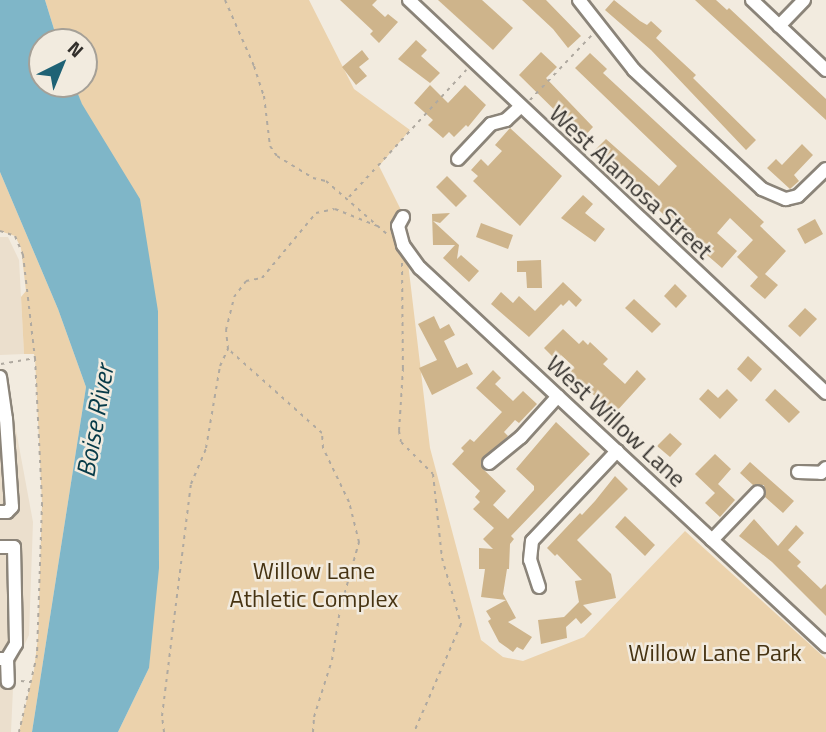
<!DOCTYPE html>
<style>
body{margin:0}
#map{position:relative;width:826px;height:732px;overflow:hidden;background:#f2ebdf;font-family:"Titillium Web",sans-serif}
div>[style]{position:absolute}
.built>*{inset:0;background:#ebdfcd}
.green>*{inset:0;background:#ebd2ac}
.water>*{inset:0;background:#7fb6c8}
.building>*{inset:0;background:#ceb48b}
.path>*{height:2px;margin-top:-1px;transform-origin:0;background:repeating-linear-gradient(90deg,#afa9a0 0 3.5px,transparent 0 8.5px)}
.roads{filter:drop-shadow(2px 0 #8b8479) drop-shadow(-2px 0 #8b8479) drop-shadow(0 2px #8b8479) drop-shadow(0 -2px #8b8479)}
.minor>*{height:12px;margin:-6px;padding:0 6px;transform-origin:6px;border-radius:6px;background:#fff}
span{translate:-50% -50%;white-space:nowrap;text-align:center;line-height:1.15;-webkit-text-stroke:5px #f2ebdf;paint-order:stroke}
.street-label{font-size:24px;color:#322f2b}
.park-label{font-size:24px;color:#463312}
.water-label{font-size:26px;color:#063a48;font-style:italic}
.north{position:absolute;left:28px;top:28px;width:70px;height:70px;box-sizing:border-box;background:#f2ebdf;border:2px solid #a5a097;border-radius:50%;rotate:43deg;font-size:19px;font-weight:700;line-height:28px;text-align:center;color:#322f2b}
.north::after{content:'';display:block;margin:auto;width:24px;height:32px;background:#1f6275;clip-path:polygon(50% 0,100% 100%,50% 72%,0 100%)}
</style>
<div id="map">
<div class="built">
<i style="clip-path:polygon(0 237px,8px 237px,19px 260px,24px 354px,0 355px)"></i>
<i style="clip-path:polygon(0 387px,8px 387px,33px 522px,29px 635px,14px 667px,11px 732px,0 732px)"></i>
</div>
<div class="green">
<i style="clip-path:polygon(45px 0,309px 0,354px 89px,410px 130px,379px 166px,402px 212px,430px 448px,481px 640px,503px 657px,523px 661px,584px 637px,685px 531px,826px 659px,826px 732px,118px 732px,149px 668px,158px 311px,74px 84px,84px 84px,84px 42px,58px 42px)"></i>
<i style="clip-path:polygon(0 172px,58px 309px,86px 387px,32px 732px,19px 732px,34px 670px,38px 637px,42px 503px,35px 358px,34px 354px,24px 354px,21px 297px,26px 291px,21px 248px,15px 236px,0 231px)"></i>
</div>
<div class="water">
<i style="clip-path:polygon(0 0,45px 0,58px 42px,42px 42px,42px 84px,74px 84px,82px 104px,140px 199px,158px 311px,159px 568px,149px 668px,118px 732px,32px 732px,86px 387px,58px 309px,0 172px)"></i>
</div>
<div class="building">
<i style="clip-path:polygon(340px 0,377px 0,372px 5px,385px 17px,388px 14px,398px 22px,379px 43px,370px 34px,373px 31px)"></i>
<i style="clip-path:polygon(438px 0,482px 0,513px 28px,493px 50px)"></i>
<i style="clip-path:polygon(522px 0,546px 0,581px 36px,568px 48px,553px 29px)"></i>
<i style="clip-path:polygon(614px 0,640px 21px,647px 25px,651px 21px,662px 31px,656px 38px,696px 75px,693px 78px,756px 140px,746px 150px,651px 50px,605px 10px)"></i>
<i style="clip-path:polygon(695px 0,716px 0,727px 10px,729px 8px,826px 99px,826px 120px)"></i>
<i style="clip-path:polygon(416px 40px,427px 50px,421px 56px,440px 73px,430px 83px,398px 59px)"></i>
<i style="clip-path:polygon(362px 50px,369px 59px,359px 67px,367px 76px,356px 85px,342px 67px)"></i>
<i style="clip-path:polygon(541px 52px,557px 67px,546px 78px,593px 127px,583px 138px,519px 75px)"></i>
<i style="clip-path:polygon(590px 53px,607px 69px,603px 73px,764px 222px,760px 226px,786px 251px,765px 274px,778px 285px,765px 299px,750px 286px,758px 277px,737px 257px,753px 240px,730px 218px,717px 233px,737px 251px,722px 268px,707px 255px,712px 250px,697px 237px,694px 241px,680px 230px,595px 150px,606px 139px,659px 186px,677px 166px,575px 68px)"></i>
<i style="clip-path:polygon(430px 85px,448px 103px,465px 85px,486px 105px,468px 127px,466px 125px,454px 137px,449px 132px,443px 138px,428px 125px,433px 120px,414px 103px)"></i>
<i style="clip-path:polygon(510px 128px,562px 176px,520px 226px,473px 181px,478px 176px,471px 170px,481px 159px,488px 166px,502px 151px,495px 145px)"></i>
<i style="clip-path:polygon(802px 144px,813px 155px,794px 175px,799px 181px,790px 189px,767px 168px,776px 159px,782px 165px)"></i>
<i style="clip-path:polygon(447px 176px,467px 196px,456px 207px,436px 187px)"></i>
<i style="clip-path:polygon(583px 195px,593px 204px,585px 213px,605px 229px,595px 242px,561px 218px)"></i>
<i style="clip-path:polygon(450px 213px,440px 223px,433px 221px,459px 245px,457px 259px,461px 255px,479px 271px,469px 282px,443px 258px,455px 245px,433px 245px,432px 214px)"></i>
<i style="clip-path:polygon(815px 219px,823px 234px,805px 244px,797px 229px)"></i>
<i style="clip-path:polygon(481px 223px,513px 235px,508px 249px,476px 237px)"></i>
<i style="clip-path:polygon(541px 260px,542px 288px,527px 288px,526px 272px,517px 272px,517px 261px)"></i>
<i style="clip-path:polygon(563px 282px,582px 300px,576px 307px,569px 300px,563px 306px,561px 304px,529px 337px,491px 304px,501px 292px,513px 303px,519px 296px,535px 311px)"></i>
<i style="clip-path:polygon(675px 284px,687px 296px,676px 308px,664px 296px)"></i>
<i style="clip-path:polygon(634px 299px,661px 324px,652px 333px,625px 308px)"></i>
<i style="clip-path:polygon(805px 308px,817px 319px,800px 337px,788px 326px)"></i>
<i style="clip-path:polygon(434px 316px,440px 329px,449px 324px,455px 335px,444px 341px,457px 368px,467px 363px,473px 374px,432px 395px,419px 368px,437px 360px,418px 324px)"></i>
<i style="clip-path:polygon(563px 329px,579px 344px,583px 340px,588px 345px,590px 342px,608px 359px,603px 364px,625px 384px,637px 370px,646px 379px,615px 413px,569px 374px,574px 367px,561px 355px,556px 360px,544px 348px)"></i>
<i style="clip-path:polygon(748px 356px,762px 369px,751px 382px,737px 369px)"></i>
<i style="clip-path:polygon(493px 370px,501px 378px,495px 384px,513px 401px,523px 391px,537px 404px,519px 423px,515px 420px,504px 432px,508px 436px,481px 461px,483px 469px,506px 491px,493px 505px,508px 519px,534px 490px,534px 486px,516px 469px,556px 422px,590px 454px,511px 536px,514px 539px,510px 544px,509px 569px,507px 569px,503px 594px,516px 618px,508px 622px,532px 637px,523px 650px,517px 647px,513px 652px,499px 642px,488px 621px,491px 619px,486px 611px,506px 600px,481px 597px,485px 569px,479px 569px,479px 548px,493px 549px,483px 539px,494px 528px,473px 509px,480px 502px,475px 497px,480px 491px,452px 464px,464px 451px,461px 448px,470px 439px,474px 442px,502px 412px,476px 388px)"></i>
<i style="clip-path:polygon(708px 389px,718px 398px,727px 389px,738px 400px,720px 419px,699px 399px)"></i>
<i style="clip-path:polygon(775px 389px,800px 412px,789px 423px,765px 400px)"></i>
<i style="clip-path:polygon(670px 433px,682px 444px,670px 457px,657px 446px)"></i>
<i style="clip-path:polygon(715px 454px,731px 469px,718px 484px,735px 500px,720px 517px,705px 503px,715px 493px,695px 474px)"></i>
<i style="clip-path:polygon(750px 462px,794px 501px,783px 513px,765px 497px,764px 485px,753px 485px,740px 473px)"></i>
<i style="clip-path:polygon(615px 476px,628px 489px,577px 540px,611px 574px,616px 598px,583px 605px,592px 614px,581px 624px,576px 618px,566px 627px,567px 638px,541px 644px,538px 620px,564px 617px,579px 602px,575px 581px,582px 580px,557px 554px,555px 556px,547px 548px,580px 513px,582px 515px,595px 501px)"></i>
<i style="clip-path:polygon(625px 516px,655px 545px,645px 556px,615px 527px)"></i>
<i style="clip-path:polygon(754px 519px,778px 546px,796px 525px,804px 533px,788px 550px,801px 562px,797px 566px,821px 589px,826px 584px,826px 616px,772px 562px,739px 536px)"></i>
</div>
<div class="path">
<i style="left:225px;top:0;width:72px;rotate:66.3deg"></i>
<i style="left:254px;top:66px;width:32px;rotate:72deg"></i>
<i style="left:264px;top:96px;width:50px;rotate:83.2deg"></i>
<i style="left:270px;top:146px;width:12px;rotate:55deg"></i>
<i style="left:277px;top:156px;width:42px;rotate:31.4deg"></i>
<i style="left:313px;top:178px;width:13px;rotate:13deg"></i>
<i style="left:326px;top:181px;width:81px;rotate:41deg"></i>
<i style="left:530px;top:100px;width:90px;rotate:-46.4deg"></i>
<i style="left:349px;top:197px;width:173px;rotate:-47.3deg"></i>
<i style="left:0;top:231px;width:16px;rotate:18deg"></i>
<i style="left:15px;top:236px;width:21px;rotate:67deg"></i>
<i style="left:23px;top:255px;width:104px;rotate:83.4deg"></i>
<i style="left:35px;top:358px;width:145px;rotate:87.2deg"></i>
<i style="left:42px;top:503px;width:152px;rotate:91.9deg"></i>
<i style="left:37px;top:655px;width:79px;rotate:103.2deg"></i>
<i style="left:402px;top:263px;width:105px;rotate:89.5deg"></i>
<i style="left:403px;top:368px;width:63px;rotate:93.6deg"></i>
<i style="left:399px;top:431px;width:11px;rotate:80deg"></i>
<i style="left:401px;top:442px;width:45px;rotate:45deg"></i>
<i style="left:433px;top:474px;width:84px;rotate:83.9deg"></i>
<i style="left:442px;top:558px;width:69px;rotate:73.9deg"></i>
<i style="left:461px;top:624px;width:118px;rotate:113.5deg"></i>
<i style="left:1px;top:364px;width:35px;rotate:-10deg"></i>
<i style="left:21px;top:681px;width:9px;rotate:6deg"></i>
<i style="left:164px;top:732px;width:16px;rotate:-97deg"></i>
<i style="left:162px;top:716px;width:234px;rotate:-82.9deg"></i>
<i style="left:191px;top:484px;width:39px;rotate:-67deg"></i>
<i style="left:206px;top:448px;width:83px;rotate:-80.3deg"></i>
<i style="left:220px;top:366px;width:19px;rotate:-65deg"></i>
<i style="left:313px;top:732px;width:15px;rotate:-86deg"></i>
<i style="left:314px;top:717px;width:60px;rotate:-72.5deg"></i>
<i style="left:332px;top:660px;width:51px;rotate:-80.9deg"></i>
<i style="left:340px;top:610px;width:71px;rotate:-74.4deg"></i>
<i style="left:359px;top:542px;width:41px;rotate:-104deg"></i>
<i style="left:349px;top:502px;width:60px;rotate:-115.7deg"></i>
<i style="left:323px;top:448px;width:15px;rotate:-94deg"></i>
<i style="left:322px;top:433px;width:126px;rotate:-138.2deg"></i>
<i style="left:228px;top:349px;width:19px;rotate:-96deg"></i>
<i style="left:226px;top:330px;width:34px;rotate:-76deg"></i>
<i style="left:234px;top:297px;width:20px;rotate:-53deg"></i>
<i style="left:246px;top:281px;width:16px;rotate:-11deg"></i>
<i style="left:262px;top:278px;width:85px;rotate:-50.3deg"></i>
<i style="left:316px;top:213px;width:19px;rotate:-12deg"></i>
<i style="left:335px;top:209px;width:48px;rotate:21.8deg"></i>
</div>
<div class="roads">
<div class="minor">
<i style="left:409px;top:0;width:573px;rotate:43.3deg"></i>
<i style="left:579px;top:0;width:89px;rotate:51.8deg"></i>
<i style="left:634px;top:70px;width:175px;rotate:42.9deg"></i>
<i style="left:762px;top:189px;width:26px;rotate:23deg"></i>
<i style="left:786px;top:199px;width:12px;rotate:-14deg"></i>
<i style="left:798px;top:196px;width:39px;rotate:-44deg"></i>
<i style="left:752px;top:0;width:102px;rotate:43.4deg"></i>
<i style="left:779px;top:26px;width:36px;rotate:-46deg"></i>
<i style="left:458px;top:159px;width:48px;rotate:-46.7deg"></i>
<i style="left:491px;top:124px;width:16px;rotate:-15deg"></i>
<i style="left:506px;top:120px;width:19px;rotate:-43deg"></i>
<i style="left:403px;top:217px;width:10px;rotate:119deg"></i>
<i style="left:398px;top:226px;width:20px;rotate:75deg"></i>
<i style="left:403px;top:245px;width:29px;rotate:54deg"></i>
<i style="left:420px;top:268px;width:555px;rotate:42.95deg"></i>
<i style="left:0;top:377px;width:42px;rotate:81.9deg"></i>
<i style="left:6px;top:419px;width:88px;rotate:86.1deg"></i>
<i style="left:12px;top:507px;width:7px;rotate:135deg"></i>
<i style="left:7px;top:512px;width:7px;rotate:180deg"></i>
<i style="left:489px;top:463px;width:41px;rotate:-39.1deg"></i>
<i style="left:521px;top:437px;width:55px;rotate:-47.9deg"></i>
<i style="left:798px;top:472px;width:23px;rotate:2deg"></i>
<i style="left:821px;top:473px;width:7px;rotate:-45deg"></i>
<i style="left:712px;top:540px;width:66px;rotate:-46.2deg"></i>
<i style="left:0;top:547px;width:14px"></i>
<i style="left:14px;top:547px;width:97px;rotate:88.8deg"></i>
<i style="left:16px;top:644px;width:17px;rotate:121deg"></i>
<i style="left:539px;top:587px;width:28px;rotate:-108deg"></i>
<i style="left:530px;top:560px;width:19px;rotate:-84deg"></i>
<i style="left:532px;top:541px;width:124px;rotate:-46.6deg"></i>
<i style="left:0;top:659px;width:7px"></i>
<i style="left:7px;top:659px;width:23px;rotate:88deg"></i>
</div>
</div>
<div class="street-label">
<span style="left:631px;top:182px;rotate:43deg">West Alamosa Street</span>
<span style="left:616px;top:421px;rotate:43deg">West Willow Lane</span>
</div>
<div class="park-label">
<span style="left:314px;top:585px">Willow Lane<br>Athletic Complex</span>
<span style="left:715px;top:653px">Willow Lane Park</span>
</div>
<div class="water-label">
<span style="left:95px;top:421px;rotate:-80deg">Boise River</span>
</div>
<div class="north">N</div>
</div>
